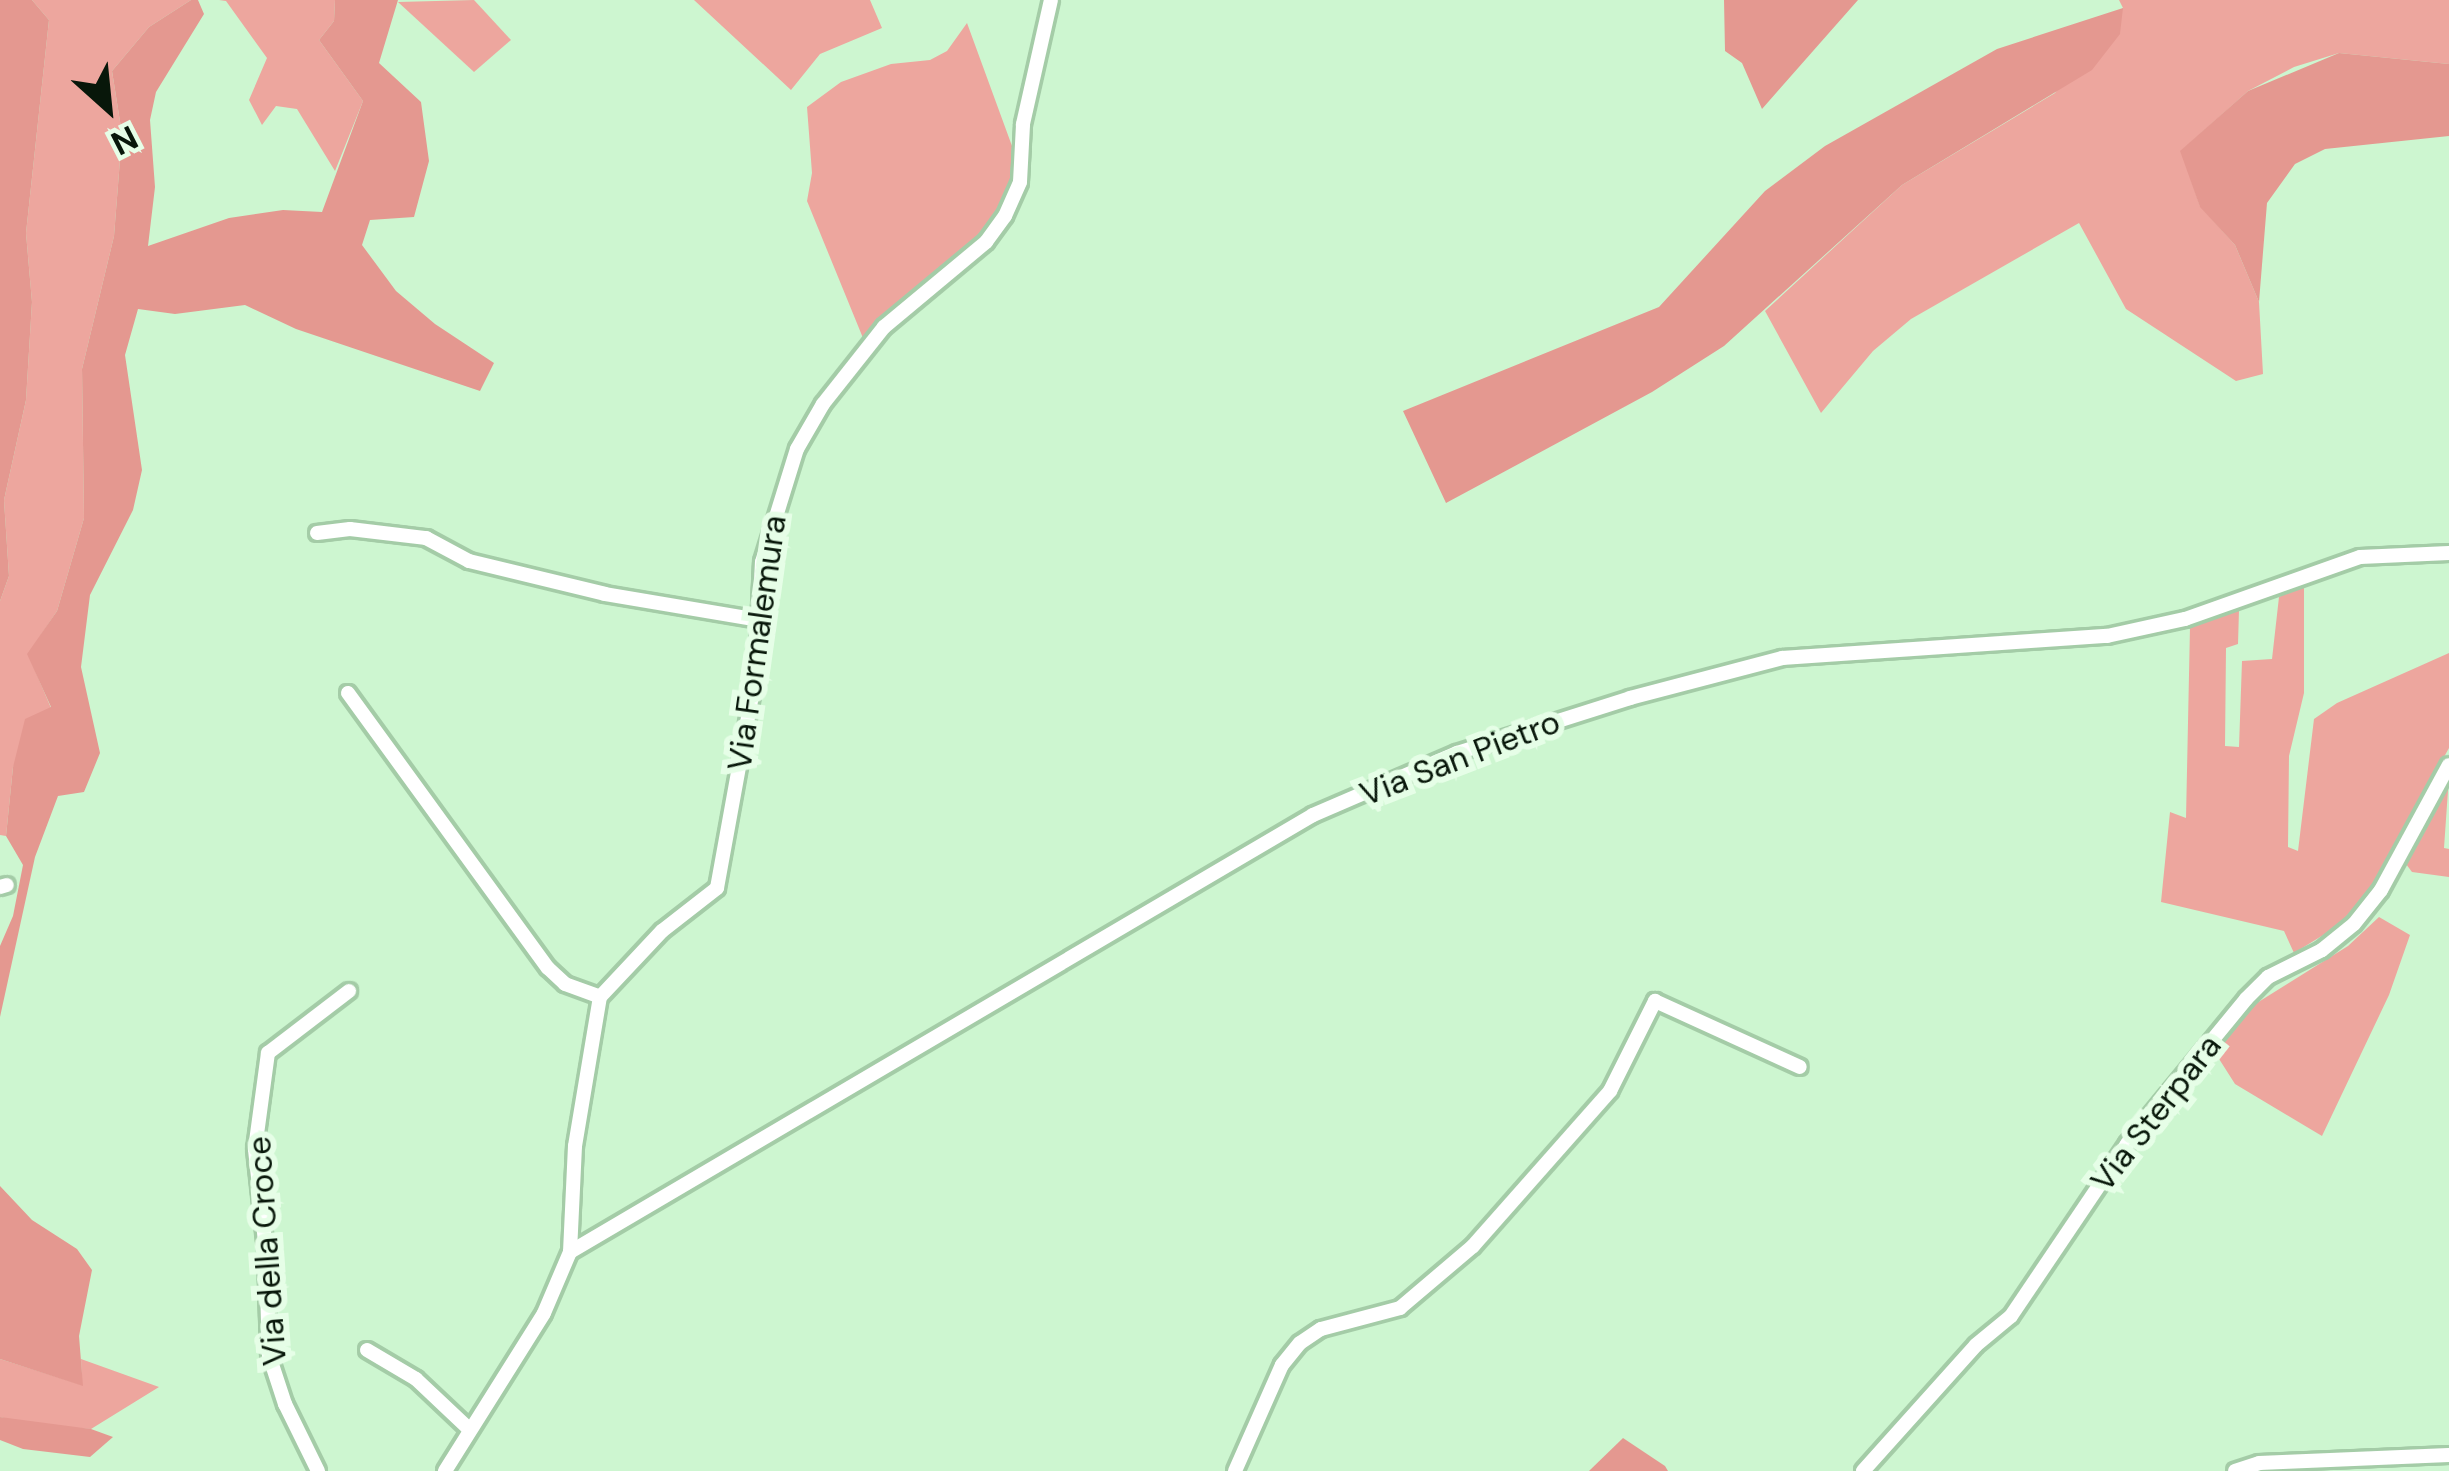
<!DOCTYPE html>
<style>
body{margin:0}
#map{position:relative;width:2449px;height:1471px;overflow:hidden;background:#cdf6d0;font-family:"DM Sans",sans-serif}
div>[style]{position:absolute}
.green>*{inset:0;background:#eda69e}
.forest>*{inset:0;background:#e49890}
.roads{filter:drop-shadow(3px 0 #a4cca7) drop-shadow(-3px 0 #a4cca7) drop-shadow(0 3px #a4cca7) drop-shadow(0 -3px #a4cca7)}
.minor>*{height:14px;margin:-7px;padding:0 7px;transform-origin:7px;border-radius:7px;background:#fff}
span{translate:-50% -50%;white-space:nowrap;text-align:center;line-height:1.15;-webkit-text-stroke:12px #e6fee7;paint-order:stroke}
.street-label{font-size:33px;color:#08170a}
.north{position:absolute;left:48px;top:48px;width:120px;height:120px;-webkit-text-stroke:9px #e6fee7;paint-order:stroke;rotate:153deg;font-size:33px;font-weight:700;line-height:48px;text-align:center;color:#08170a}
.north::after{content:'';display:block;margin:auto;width:42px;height:54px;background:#08170a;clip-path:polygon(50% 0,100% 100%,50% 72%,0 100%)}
</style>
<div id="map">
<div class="green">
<i style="clip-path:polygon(32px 0,191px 0,149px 27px,112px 71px,122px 134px,114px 236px,82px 369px,84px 518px,57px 611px,28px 654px,51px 708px,13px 767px,6px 836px,0 835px,0 601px,9px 576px,4px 500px,26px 400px,32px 302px,26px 233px,49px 20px)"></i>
<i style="clip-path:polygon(219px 0,335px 0,334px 21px,319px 40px,363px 101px,335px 171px,297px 109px,276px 106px,262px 125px,249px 100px,267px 58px,226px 1px)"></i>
<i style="clip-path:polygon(474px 0,511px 40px,474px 72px,398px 2px)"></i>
<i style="clip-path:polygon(694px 0,870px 0,882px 28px,820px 54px,791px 90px)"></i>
<i style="clip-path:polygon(2119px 0,2449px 0,2449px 64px,2339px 53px,2294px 67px,2248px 91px,2181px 151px,2200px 206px,2235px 245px,2259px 302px,2263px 374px,2236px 381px,2126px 309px,2079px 223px,1911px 319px,1873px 351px,1821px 413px,1765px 311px,1902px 185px,2055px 93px,2123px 8px)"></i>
<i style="clip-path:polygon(967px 23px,1012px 146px,1010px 186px,990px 225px,962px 254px,863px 338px,807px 201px,812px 173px,807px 107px,841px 82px,891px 64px,930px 60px,947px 51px)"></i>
<i style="clip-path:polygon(2304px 584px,2304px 693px,2289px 756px,2288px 847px,2298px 851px,2314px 719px,2337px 703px,2449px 653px,2449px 748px,2371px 888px,2338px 926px,2294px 953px,2284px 931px,2161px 902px,2170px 812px,2186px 818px,2190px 627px,2239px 610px,2238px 644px,2226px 648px,2225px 746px,2239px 747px,2242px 661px,2272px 659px,2279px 597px)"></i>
<i style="clip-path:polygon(2449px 776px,2444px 848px,2449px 849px,2449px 877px,2412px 872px,2406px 864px)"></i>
<i style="clip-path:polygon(2379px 917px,2410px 935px,2389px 995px,2322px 1136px,2235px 1084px,2214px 1051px,2252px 1006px,2348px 946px)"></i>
<i style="clip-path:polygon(0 1359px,82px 1385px,81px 1359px,159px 1387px,91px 1429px,35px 1426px,0 1417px)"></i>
</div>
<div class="forest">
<i style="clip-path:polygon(0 0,32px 0,49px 20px,26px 233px,32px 302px,26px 400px,4px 500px,9px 576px,0 601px)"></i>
<i style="clip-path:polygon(191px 0,198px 0,204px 14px,156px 92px,150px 120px,155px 187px,148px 246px,229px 218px,283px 210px,322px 212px,363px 101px,319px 40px,334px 21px,335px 0,398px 0,379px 63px,421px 102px,429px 161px,414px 217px,370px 220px,362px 245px,396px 291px,435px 324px,494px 363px,480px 391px,296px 329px,245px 305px,175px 314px,138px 309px,125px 355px,142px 470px,133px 510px,90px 595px,81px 667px,100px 753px,84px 792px,58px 796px,35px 857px,0 1017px,0 946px,13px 916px,23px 865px,6px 836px,13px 767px,25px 719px,51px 707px,27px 654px,57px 611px,84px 518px,82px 369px,114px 236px,122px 134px,112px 71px,149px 27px)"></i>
<i style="clip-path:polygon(1724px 0,1858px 0,1762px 109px,1742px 63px,1725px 51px)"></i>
<i style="clip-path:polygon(2123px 8px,2120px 34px,2092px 70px,1902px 185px,1724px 346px,1652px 392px,1446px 503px,1403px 411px,1659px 307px,1765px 191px,1825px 146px,1997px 49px)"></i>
<i style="clip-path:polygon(2339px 53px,2449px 64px,2449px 136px,2325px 149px,2295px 164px,2267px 203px,2259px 302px,2235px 245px,2200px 207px,2180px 151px,2248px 91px)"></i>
<i style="clip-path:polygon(0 1186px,32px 1220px,77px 1249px,92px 1270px,79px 1336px,83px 1386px,0 1359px)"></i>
<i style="clip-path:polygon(0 1417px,91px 1429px,113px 1437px,90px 1457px,23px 1449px,0 1440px)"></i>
<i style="clip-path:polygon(1623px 1438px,1665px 1466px,1668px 1471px,1589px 1471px)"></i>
</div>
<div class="roads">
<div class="minor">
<i style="left:317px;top:533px;width:33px;rotate:-7deg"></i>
<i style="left:350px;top:529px;width:77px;rotate:6.8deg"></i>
<i style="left:426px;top:538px;width:49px;rotate:28.1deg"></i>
<i style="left:469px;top:561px;width:140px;rotate:13.6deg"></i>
<i style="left:605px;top:594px;width:156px;rotate:9.6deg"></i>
<i style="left:348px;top:693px;width:340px;rotate:54deg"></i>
<i style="left:548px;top:968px;width:23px;rotate:43deg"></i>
<i style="left:565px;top:984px;width:37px;rotate:20deg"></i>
<i style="left:0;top:887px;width:7px;rotate:-16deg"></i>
<i style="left:570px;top:1252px;width:862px;rotate:-30.46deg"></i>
<i style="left:1313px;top:815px;width:157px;rotate:-23.3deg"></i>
<i style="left:1457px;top:753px;width:182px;rotate:-17.6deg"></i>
<i style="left:1630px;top:698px;width:157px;rotate:-14.7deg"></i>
<i style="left:1782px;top:658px;width:326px;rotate:-3.9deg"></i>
<i style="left:2107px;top:636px;width:80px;rotate:-12.3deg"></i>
<i style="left:2185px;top:619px;width:186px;rotate:-19.5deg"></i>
<i style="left:2360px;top:557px;width:89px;rotate:-2.6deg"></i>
<i style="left:367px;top:1350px;width:57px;rotate:30.6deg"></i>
<i style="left:416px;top:1379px;width:73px;rotate:43.3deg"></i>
<i style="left:318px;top:1471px;width:75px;rotate:-116.2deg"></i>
<i style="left:285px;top:1404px;width:52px;rotate:-108.1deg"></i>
<i style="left:269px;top:1355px;width:104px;rotate:-91.7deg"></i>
<i style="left:266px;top:1251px;width:103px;rotate:-96.2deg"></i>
<i style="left:255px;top:1149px;width:97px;rotate:-82.3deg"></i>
<i style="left:268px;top:1053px;width:102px;rotate:-37.4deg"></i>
<i style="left:445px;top:1471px;width:186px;rotate:-57.9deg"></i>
<i style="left:544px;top:1313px;width:66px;rotate:-66.9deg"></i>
<i style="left:570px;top:1252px;width:106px;rotate:-87.3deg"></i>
<i style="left:575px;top:1146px;width:151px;rotate:-80.5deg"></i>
<i style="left:600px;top:997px;width:91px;rotate:-46.8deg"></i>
<i style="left:662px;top:931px;width:70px;rotate:-38deg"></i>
<i style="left:717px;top:888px;width:225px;rotate:-79.7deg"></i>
<i style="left:757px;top:667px;width:105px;rotate:-87.3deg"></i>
<i style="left:762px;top:562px;width:118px;rotate:-72.8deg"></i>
<i style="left:797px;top:449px;width:52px;rotate:-60deg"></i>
<i style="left:823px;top:404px;width:98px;rotate:-51.6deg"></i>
<i style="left:884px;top:327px;width:133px;rotate:-39.8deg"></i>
<i style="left:986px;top:242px;width:32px;rotate:-54deg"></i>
<i style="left:1005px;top:216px;width:37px;rotate:-66deg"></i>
<i style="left:1020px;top:182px;width:58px;rotate:-87deg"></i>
<i style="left:1023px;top:124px;width:127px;rotate:-77.3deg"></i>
<i style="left:1235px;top:1471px;width:116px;rotate:-66.1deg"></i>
<i style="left:1282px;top:1365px;width:28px;rotate:-51deg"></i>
<i style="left:1300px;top:1343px;width:25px;rotate:-34deg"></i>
<i style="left:1321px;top:1329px;width:82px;rotate:-14.9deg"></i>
<i style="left:1400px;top:1308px;width:96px;rotate:-40.3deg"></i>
<i style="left:1473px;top:1246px;width:207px;rotate:-48.5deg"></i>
<i style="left:1610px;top:1091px;width:101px;rotate:-63.4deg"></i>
<i style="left:1655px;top:1001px;width:159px;rotate:24.5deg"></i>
<i style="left:1863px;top:1471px;width:169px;rotate:-48.1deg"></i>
<i style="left:1976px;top:1345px;width:45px;rotate:-39.6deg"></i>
<i style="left:2011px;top:1316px;width:207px;rotate:-56deg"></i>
<i style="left:2127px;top:1144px;width:188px;rotate:-50.6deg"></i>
<i style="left:2246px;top:999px;width:31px;rotate:-45deg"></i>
<i style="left:2268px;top:977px;width:60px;rotate:-26.6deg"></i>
<i style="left:2322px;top:950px;width:41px;rotate:-39.1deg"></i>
<i style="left:2354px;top:924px;width:43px;rotate:-51.5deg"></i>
<i style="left:2381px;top:890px;width:142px;rotate:-61.5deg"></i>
<i style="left:2235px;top:1471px;width:25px;rotate:-18deg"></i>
<i style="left:2259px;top:1463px;width:190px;rotate:-2.4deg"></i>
</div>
</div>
<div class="street-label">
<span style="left:757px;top:643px;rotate:-82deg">Via Formalemura</span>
<span style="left:1460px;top:758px;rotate:-21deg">Via San Pietro</span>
<span style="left:2156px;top:1113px;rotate:-52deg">Via Sterpara</span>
<span style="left:267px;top:1251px;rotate:-94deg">Via della Croce</span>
</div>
<div class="north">N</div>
</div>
